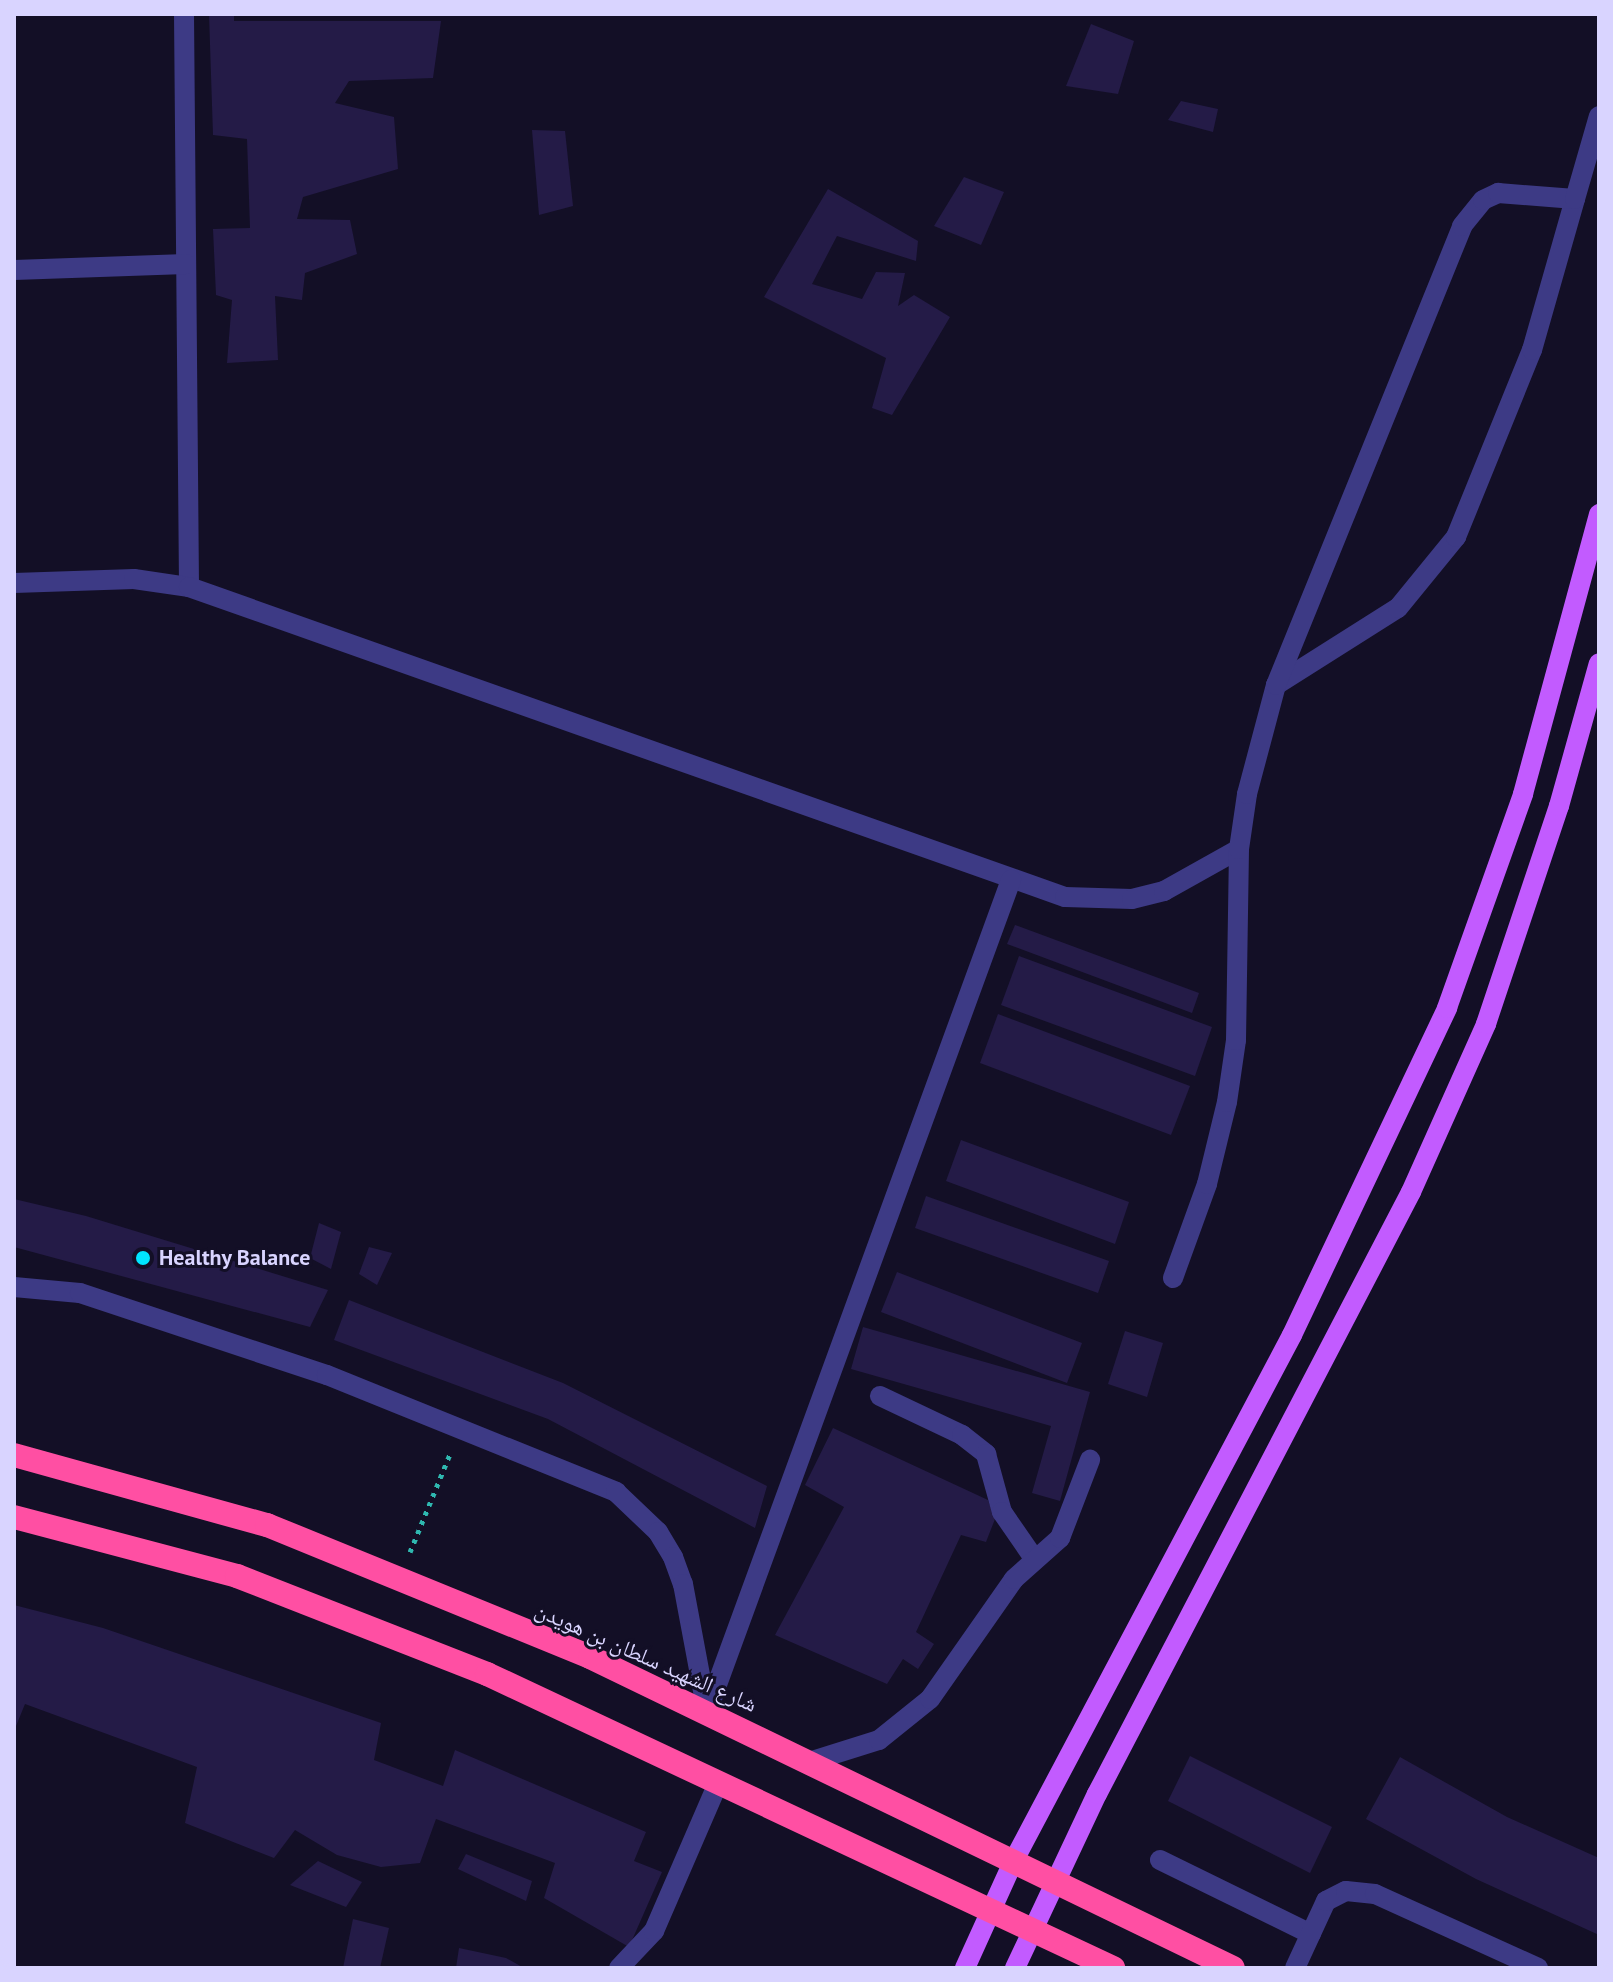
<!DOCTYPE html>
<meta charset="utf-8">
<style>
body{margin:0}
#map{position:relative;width:1613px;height:1982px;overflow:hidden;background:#130f26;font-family:"PT Sans","Noto Naskh Arabic",sans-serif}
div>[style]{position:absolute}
.building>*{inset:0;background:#241b47}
.path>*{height:5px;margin-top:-2.5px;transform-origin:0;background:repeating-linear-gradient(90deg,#2fb8b0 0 4px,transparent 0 10px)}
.minor>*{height:20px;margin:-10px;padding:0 10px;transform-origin:10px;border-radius:10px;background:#3d3a85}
.major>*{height:20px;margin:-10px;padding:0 10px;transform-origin:10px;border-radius:10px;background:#c25bff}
.highway>*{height:24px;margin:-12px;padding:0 12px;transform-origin:12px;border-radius:12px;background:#ff4fa3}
.dots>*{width:22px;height:22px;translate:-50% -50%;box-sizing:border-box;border:4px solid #130f26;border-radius:50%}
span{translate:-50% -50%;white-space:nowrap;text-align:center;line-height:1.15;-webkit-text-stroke:6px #130f26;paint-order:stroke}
.poi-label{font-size:22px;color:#d9d4ff;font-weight:700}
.left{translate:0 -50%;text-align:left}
.street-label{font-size:22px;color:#d9d4ff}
.frame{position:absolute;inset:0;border:16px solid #d9d4ff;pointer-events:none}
</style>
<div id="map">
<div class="building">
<i style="clip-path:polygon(209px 14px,234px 14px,234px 21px,441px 21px,433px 78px,349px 81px,335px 103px,394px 117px,398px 169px,303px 197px,297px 219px,350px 220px,357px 254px,305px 273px,302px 300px,275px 296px,278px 360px,227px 363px,232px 300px,216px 295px,213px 229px,250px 228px,247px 139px,213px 135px)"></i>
<i style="clip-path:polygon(1091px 24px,1134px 41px,1118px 94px,1066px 86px)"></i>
<i style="clip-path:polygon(1181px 101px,1218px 109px,1213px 132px,1168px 120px)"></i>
<i style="clip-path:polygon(532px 130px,565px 131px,573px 206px,539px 215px)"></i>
<i style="clip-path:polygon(964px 177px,1004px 192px,981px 245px,934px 226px)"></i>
<i style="clip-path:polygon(828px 189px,918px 241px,916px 261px,837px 236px,812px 284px,862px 299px,876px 272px,905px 273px,898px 306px,914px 295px,950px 317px,892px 415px,872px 408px,886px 358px,764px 297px)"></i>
<i style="clip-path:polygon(1015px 925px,1199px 993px,1192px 1013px,1007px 944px)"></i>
<i style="clip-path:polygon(1019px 956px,1212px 1027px,1195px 1076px,1001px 1005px)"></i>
<i style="clip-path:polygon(998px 1014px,1190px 1086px,1171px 1135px,980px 1063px)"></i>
<i style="clip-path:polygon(961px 1140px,1129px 1202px,1115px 1244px,946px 1181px)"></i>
<i style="clip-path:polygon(926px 1196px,1109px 1261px,1098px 1293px,915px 1228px)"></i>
<i style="clip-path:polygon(14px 1199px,86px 1216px,328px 1290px,310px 1327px,14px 1247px)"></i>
<i style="clip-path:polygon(319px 1223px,341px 1232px,331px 1269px,310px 1258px)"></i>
<i style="clip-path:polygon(369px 1247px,392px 1253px,377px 1285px,359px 1274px)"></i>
<i style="clip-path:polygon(897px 1272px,1082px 1343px,1067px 1383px,881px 1312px)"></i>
<i style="clip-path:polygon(349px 1300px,563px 1383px,767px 1486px,755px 1528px,548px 1419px,334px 1340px)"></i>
<i style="clip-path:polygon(863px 1327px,1090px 1392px,1060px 1501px,1032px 1493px,1051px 1426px,851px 1369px)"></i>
<i style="clip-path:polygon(1125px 1331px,1163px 1343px,1147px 1397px,1108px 1384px)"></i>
<i style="clip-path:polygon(833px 1428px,988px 1500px,995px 1519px,986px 1542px,961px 1535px,916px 1632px,934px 1644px,918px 1669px,903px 1659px,887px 1684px,775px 1635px,844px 1507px,805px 1485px)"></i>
<i style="clip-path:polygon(14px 1605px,103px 1628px,381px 1723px,374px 1760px,443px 1786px,455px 1750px,646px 1832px,634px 1861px,662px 1872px,629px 1947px,544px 1898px,555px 1863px,436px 1819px,420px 1863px,381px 1867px,337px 1855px,295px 1830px,274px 1858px,185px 1823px,197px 1767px,25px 1704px,14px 1731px)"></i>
<i style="clip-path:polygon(1190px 1756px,1332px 1827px,1310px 1873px,1168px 1801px)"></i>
<i style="clip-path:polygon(1400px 1757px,1507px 1817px,1599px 1858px,1599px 1935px,1476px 1879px,1366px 1819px)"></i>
<i style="clip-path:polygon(466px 1854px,532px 1881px,526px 1901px,458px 1869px)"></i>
<i style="clip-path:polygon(318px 1861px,362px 1882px,346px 1907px,290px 1885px)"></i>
<i style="clip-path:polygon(353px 1919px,389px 1928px,380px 1968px,343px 1968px)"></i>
<i style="clip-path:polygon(459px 1948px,506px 1958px,524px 1968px,456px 1968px)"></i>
</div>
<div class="path">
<i style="left:410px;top:1552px;width:106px;rotate:-67.8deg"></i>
</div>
<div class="minor">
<i style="left:184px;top:14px;width:573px;rotate:89.5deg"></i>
<i style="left:14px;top:270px;width:172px;rotate:-2deg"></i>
<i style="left:14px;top:583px;width:120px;rotate:-1.9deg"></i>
<i style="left:134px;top:579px;width:56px;rotate:8.3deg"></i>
<i style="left:189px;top:587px;width:929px;rotate:19.49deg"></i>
<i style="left:1065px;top:897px;width:67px;rotate:1.7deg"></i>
<i style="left:1132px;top:899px;width:33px;rotate:-14deg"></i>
<i style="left:1164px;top:891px;width:86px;rotate:-29.2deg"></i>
<i style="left:1276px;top:685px;width:144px;rotate:-32.3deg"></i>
<i style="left:1398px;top:608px;width:92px;rotate:-50.8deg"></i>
<i style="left:1456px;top:537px;width:202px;rotate:-67.9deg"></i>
<i style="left:1532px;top:350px;width:157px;rotate:-74.1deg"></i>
<i style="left:1173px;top:1278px;width:100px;rotate:-70.1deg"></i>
<i style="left:1207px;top:1184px;width:84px;rotate:-76.3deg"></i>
<i style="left:1227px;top:1102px;width:63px;rotate:-81.7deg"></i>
<i style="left:1236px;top:1040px;width:191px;rotate:-89.1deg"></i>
<i style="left:1239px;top:849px;width:56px;rotate:-81.7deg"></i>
<i style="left:1247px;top:794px;width:113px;rotate:-75.1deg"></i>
<i style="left:1276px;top:685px;width:495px;rotate:-67.9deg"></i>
<i style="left:1462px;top:226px;width:33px;rotate:-51deg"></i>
<i style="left:1483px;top:200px;width:17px;rotate:-25deg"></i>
<i style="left:1498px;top:193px;width:77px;rotate:4.5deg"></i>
<i style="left:1575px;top:199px;width:86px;rotate:-73.9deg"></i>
<i style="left:14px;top:1287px;width:66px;rotate:5.2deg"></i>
<i style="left:80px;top:1293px;width:260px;rotate:18.4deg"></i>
<i style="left:327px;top:1375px;width:312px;rotate:22deg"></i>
<i style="left:616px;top:1492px;width:58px;rotate:43.6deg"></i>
<i style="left:658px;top:1532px;width:29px;rotate:59deg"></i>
<i style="left:673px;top:1557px;width:29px;rotate:70deg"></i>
<i style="left:683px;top:1584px;width:130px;rotate:79.4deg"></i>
<i style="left:880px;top:1396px;width:91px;rotate:25.4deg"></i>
<i style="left:962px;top:1435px;width:31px;rotate:38deg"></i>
<i style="left:986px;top:1454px;width:60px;rotate:74.6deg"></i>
<i style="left:1002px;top:1512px;width:55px;rotate:55.4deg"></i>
<i style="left:707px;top:1712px;width:886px;rotate:-69.93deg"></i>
<i style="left:812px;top:1761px;width:70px;rotate:-17.4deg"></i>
<i style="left:879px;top:1740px;width:65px;rotate:-38.8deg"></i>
<i style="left:930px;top:1699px;width:146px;rotate:-55deg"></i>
<i style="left:1014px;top:1579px;width:62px;rotate:-41.7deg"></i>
<i style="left:1060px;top:1538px;width:84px;rotate:-69deg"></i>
<i style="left:1160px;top:1860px;width:168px;rotate:26.1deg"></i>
<i style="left:619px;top:1968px;width:51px;rotate:-46.6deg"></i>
<i style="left:654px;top:1931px;width:163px;rotate:-66.6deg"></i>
<i style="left:1295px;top:1968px;width:74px;rotate:-65.2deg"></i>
<i style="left:1326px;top:1901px;width:22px;rotate:-27deg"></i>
<i style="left:1346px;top:1891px;width:29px;rotate:6deg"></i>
<i style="left:1375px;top:1894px;width:179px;rotate:24.4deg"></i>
</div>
<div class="major">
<i style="left:965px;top:1968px;width:116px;rotate:-65.6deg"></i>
<i style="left:1013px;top:1862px;width:596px;rotate:-62.1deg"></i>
<i style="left:1292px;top:1335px;width:362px;rotate:-64.6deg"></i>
<i style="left:1447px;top:1008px;width:227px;rotate:-70.4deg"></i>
<i style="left:1523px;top:794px;width:290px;rotate:-74.8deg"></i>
<i style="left:1015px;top:1968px;width:192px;rotate:-64.8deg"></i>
<i style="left:1097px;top:1794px;width:679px;rotate:-62.45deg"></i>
<i style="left:1411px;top:1192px;width:184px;rotate:-65.9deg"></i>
<i style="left:1486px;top:1024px;width:230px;rotate:-71.5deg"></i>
<i style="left:1559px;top:806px;width:148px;rotate:-74.4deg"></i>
</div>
<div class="highway">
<i style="left:14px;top:1455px;width:263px;rotate:15.5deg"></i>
<i style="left:267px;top:1525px;width:349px;rotate:22.2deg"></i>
<i style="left:590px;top:1657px;width:714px;rotate:25.81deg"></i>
<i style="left:14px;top:1517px;width:231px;rotate:14.8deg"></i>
<i style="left:237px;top:1576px;width:269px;rotate:21.4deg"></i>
<i style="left:487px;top:1674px;width:692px;rotate:25.16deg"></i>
</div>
<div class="dots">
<i style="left:143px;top:1258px;background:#00e5ff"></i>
</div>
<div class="poi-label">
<span class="left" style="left:159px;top:1258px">Healthy Balance</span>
</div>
<div class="street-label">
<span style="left:646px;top:1657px;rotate:24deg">شارع الشهيد سلطان بن هويدن</span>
</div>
<div class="frame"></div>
</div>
